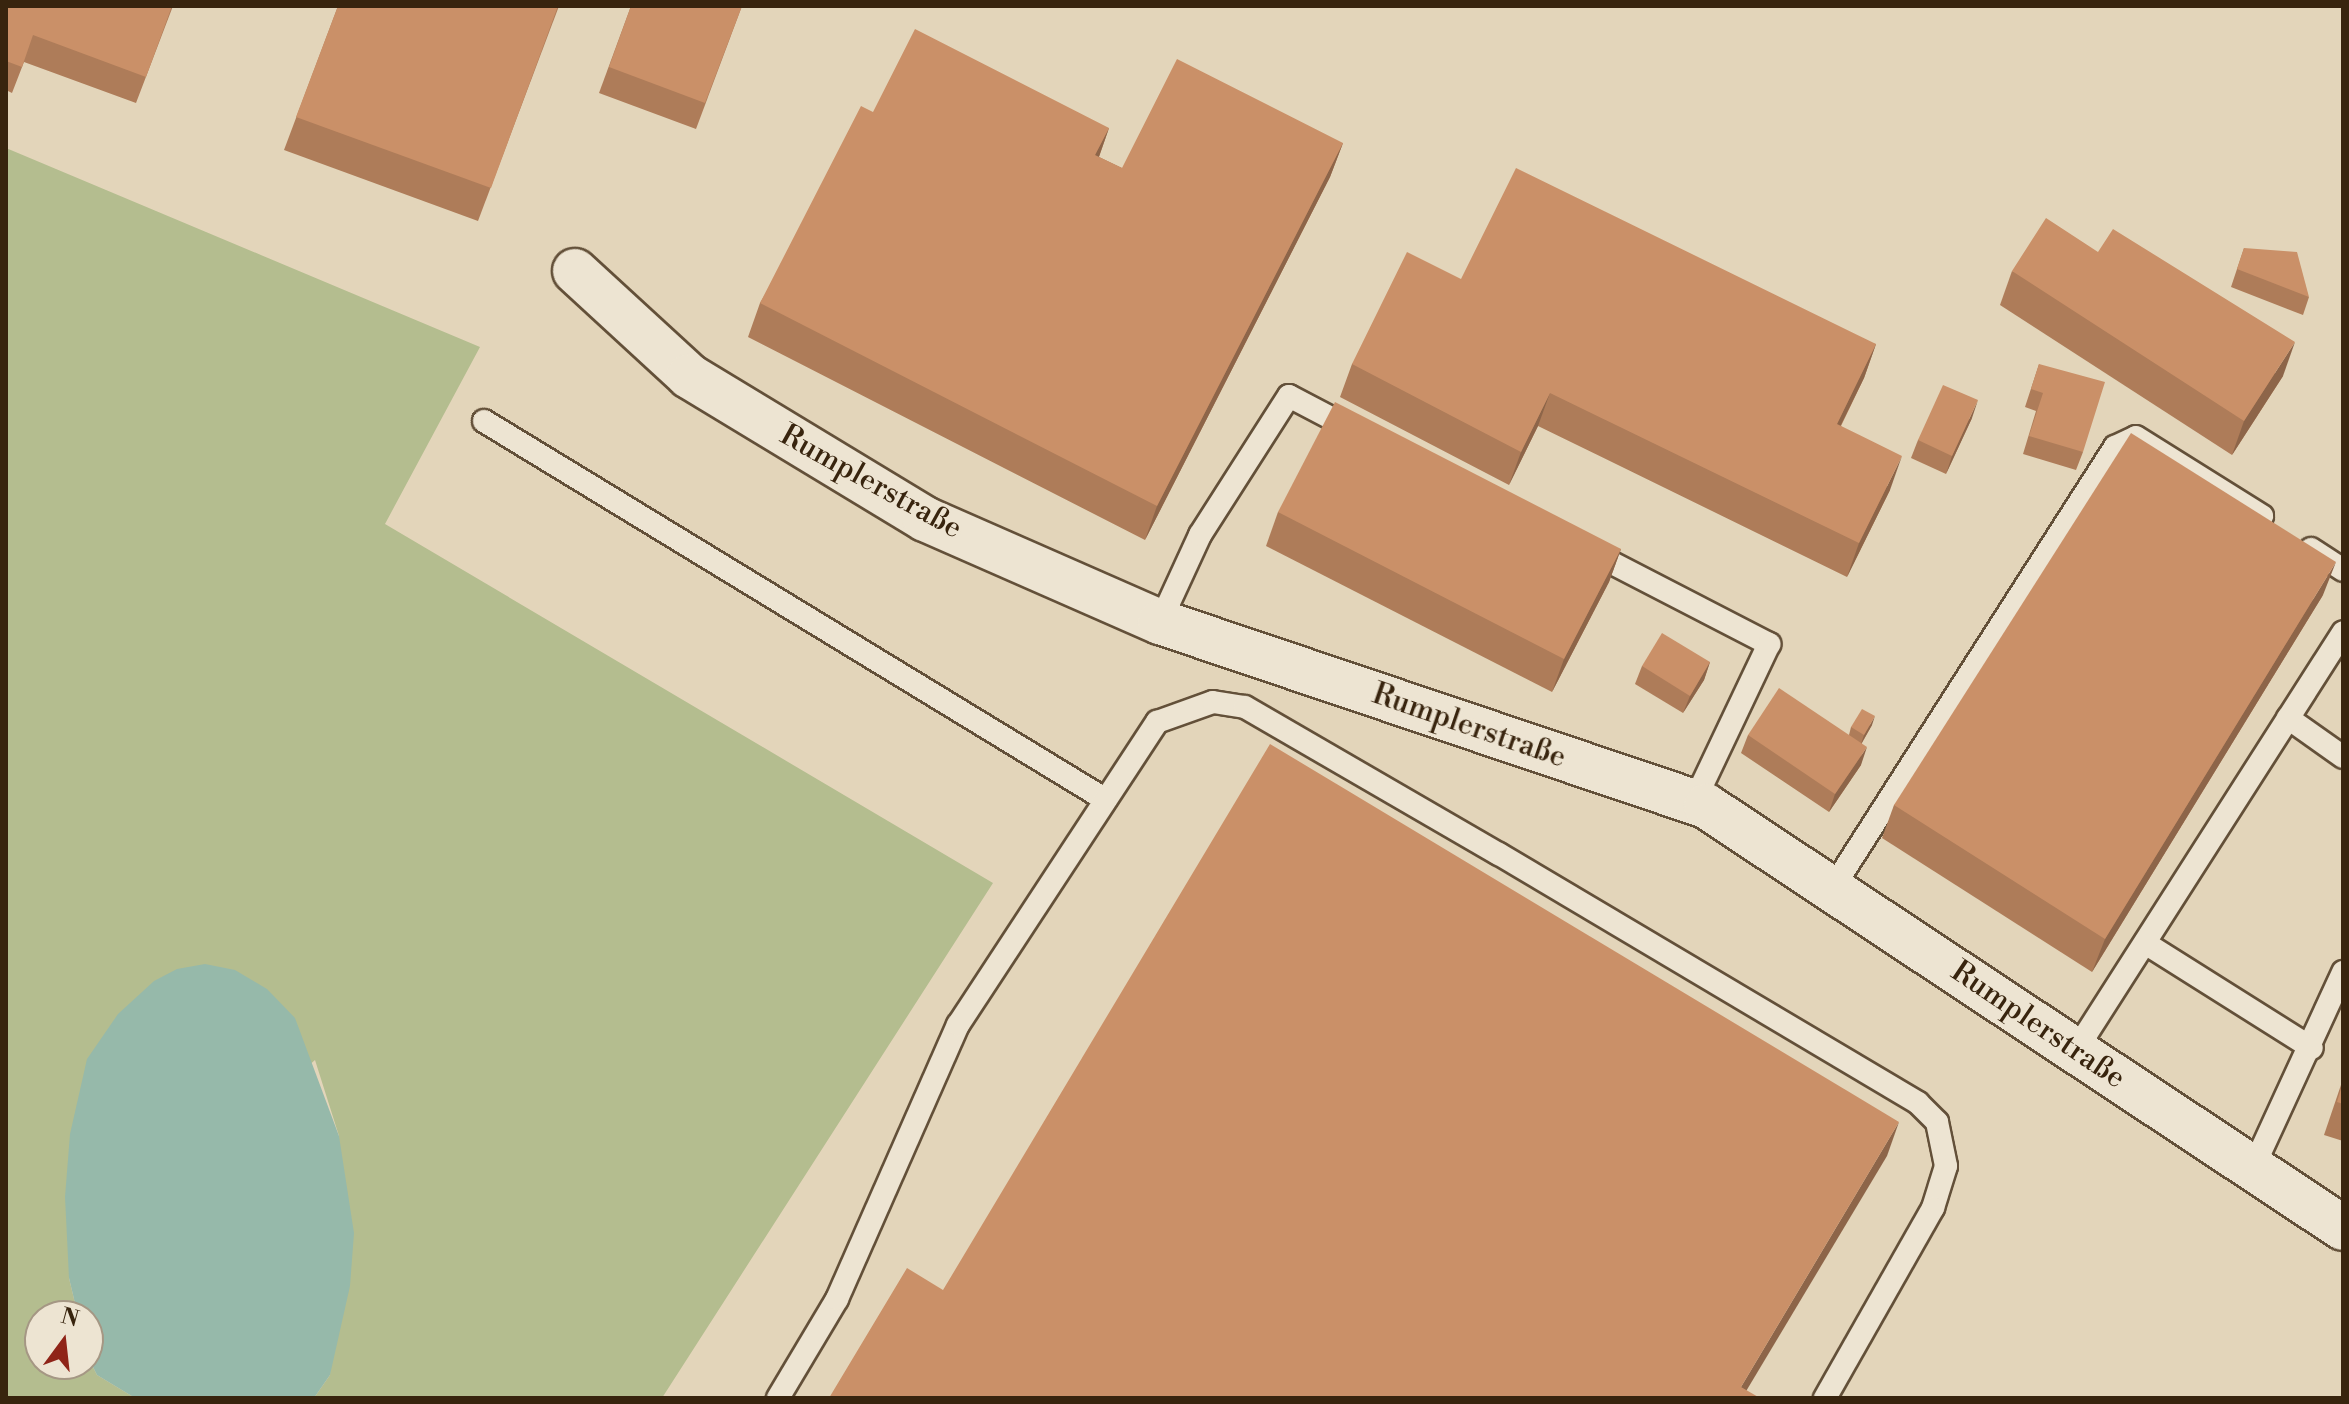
<!DOCTYPE html>
<meta charset="utf-8">
<style>
body{margin:0}
#map{position:relative;width:2349px;height:1404px;overflow:hidden;background:#e3d5ba;font-family:"Libre Bodoni",serif}
div>[style]{position:absolute}
.green>*{inset:0;background:#b4bd8f}
.water>*{inset:0;background:#96b9aa}
.roads{filter:drop-shadow(2px 0 #635039) drop-shadow(-2px 0 #635039) drop-shadow(0 2px #635039) drop-shadow(0 -2px #635039)}
.service>*{height:22px;margin:-11px;padding:0 11px;transform-origin:11px;border-radius:11px;background:#ede4d2}
.minor>*{height:44px;margin:-22px;padding:0 22px;transform-origin:22px;border-radius:22px;background:#ede4d2}
.wall>*{inset:0;background:#ae7c59}
.shaded-wall>*{inset:0;background:#8d6549}
.building>*{inset:0;background:#ca9068}
span{translate:-50% -50%;white-space:nowrap;text-align:center;line-height:1.15;-webkit-text-stroke:6px #ede4d2;paint-order:stroke}
.street-label{font-size:30px;color:#38240e}
.frame{position:absolute;inset:0;border:8px solid #38240e;pointer-events:none}
.north{position:absolute;left:24px;top:1300px;width:80px;height:80px;box-sizing:border-box;background:#ede4d2;border:2px solid #a59784;border-radius:50%;rotate:15deg;font-size:22px;font-weight:700;line-height:32px;text-align:center;color:#38240e}
.north::after{content:'';display:block;margin:auto;width:28px;height:36px;background:#8f2418;clip-path:polygon(50% 0,100% 100%,50% 72%,0 100%)}
</style>
<div id="map">
<div class="green">
<i style="clip-path:polygon(6px 148px,480px 347px,385px 524px,993px 883px,662px 1398px,314px 1398px,330px 1375px,339px 1136px,315px 1060px,69px 1278px,78px 1316px,40px 1316px,40px 1364px,88px 1364px,88px 1357px,97px 1375px,135px 1398px,6px 1398px)"></i>
</div>
<div class="water">
<i style="clip-path:polygon(205px 964px,235px 970px,267px 989px,295px 1018px,339px 1136px,354px 1233px,350px 1286px,330px 1375px,314px 1398px,135px 1398px,97px 1375px,88px 1357px,88px 1316px,78px 1316px,69px 1278px,65px 1197px,70px 1134px,87px 1059px,118px 1014px,154px 981px,177px 969px)"></i>
</div>
<div class="roads">
<div class="service">
<i style="left:484px;top:421px;width:728px;rotate:31.35deg"></i>
<i style="left:2311px;top:549px;width:38px;rotate:33deg"></i>
<i style="left:1589px;top:551px;width:203px;rotate:27.3deg"></i>
<i style="left:1769px;top:644px;width:175px;rotate:115.4deg"></i>
<i style="left:1160px;top:622px;width:96px;rotate:-65.3deg"></i>
<i style="left:1200px;top:535px;width:165px;rotate:-57.4deg"></i>
<i style="left:1289px;top:396px;width:71px;rotate:27.6deg"></i>
<i style="left:2288px;top:718px;width:67px;rotate:35.3deg"></i>
<i style="left:1832px;top:889px;width:525px;rotate:-57.37deg"></i>
<i style="left:2115px;top:447px;width:23px;rotate:-25deg"></i>
<i style="left:2136px;top:437px;width:149px;rotate:32.1deg"></i>
<i style="left:2145px;top:943px;width:197px;rotate:32.2deg"></i>
<i style="left:2076px;top:1050px;width:496px;rotate:-57.4deg"></i>
<i style="left:2253px;top:1168px;width:216px;rotate:-65.3deg"></i>
<i style="left:778px;top:1398px;width:115px;rotate:-59.2deg"></i>
<i style="left:837px;top:1299px;width:300px;rotate:-66.2deg"></i>
<i style="left:958px;top:1025px;width:363px;rotate:-56.7deg"></i>
<i style="left:1157px;top:722px;width:59px;rotate:-19.7deg"></i>
<i style="left:1213px;top:702px;width:32px;rotate:9deg"></i>
<i style="left:1245px;top:707px;width:293px;rotate:30.1deg"></i>
<i style="left:1499px;top:854px;width:487px;rotate:30.7deg"></i>
<i style="left:1918px;top:1103px;width:27px;rotate:45deg"></i>
<i style="left:1937px;top:1122px;width:45px;rotate:78.4deg"></i>
<i style="left:1946px;top:1166px;width:44px;rotate:107.2deg"></i>
<i style="left:1933px;top:1208px;width:219px;rotate:119.6deg"></i>
</div>
<div class="minor">
<i style="left:575px;top:271px;width:155px;rotate:42.6deg"></i>
<i style="left:689px;top:376px;width:276px;rotate:31.2deg"></i>
<i style="left:925px;top:519px;width:257px;rotate:23.7deg"></i>
<i style="left:1160px;top:622px;width:576px;rotate:18.62deg"></i>
<i style="left:1706px;top:806px;width:764px;rotate:33.52deg"></i>
</div>
</div>
<div class="wall">
<i style="clip-path:polygon(6px 6px,173px 6px,136px 103px,24px 62px,12px 93px,6px 90px)"></i>
<i style="clip-path:polygon(338px 6px,559px 6px,478px 221px,284px 150px)"></i>
<i style="clip-path:polygon(631px 6px,742px 6px,696px 129px,599px 93px)"></i>
<i style="clip-path:polygon(873px 112px,1109px 128px,1099px 157px,1122px 168px,1343px 143px,1330px 177px,1145px 540px,748px 337px,760px 303px)"></i>
<i style="clip-path:polygon(2244px 248px,2309px 297px,2303px 315px,2231px 287px)"></i>
<i style="clip-path:polygon(2012px 271px,2283px 376px,2232px 455px,2000px 305px)"></i>
<i style="clip-path:polygon(1461px 279px,1876px 344px,1864px 378px,1841px 426px,1890px 490px,1847px 577px,1538px 426px,1509px 485px,1340px 397px,1352px 364px)"></i>
<i style="clip-path:polygon(2039px 364px,2083px 452px,2076px 470px,2023px 454px,2036px 411px,2025px 407px)"></i>
<i style="clip-path:polygon(1972px 418px,1946px 474px,1911px 458px,1918px 440px)"></i>
<i style="clip-path:polygon(1278px 512px,1621px 549px,1609px 582px,1552px 692px,1266px 546px)"></i>
<i style="clip-path:polygon(2323px 595px,2092px 972px,1882px 838px,1894px 805px)"></i>
<i style="clip-path:polygon(1710px 662px,1704px 680px,1683px 713px,1635px 684px,1642px 666px)"></i>
<i style="clip-path:polygon(1872px 725px,1862px 743px,1861px 765px,1829px 812px,1741px 753px,1748px 735px,1849px 735px,1851px 727px)"></i>
<i style="clip-path:polygon(2343px 1079px,2343px 1141px,2324px 1135px)"></i>
</div>
<div class="shaded-wall">
<i style="clip-path:polygon(1109px 128px,1097px 162px,1095px 155px)"></i>
<i style="clip-path:polygon(1343px 143px,1330px 177px,1145px 540px,1157px 506px)"></i>
<i style="clip-path:polygon(2295px 342px,2283px 376px,2232px 455px,2244px 421px)"></i>
<i style="clip-path:polygon(1876px 344px,1864px 378px,1825px 457px,1837px 424px)"></i>
<i style="clip-path:polygon(1550px 393px,1538px 426px,1509px 485px,1521px 452px)"></i>
<i style="clip-path:polygon(1978px 400px,1972px 418px,1946px 474px,1952px 456px)"></i>
<i style="clip-path:polygon(1902px 456px,1890px 490px,1847px 577px,1859px 543px)"></i>
<i style="clip-path:polygon(1621px 549px,1609px 582px,1552px 692px,1564px 659px)"></i>
<i style="clip-path:polygon(2336px 562px,2323px 595px,2092px 972px,2105px 939px)"></i>
<i style="clip-path:polygon(1710px 662px,1704px 680px,1683px 713px,1690px 696px)"></i>
<i style="clip-path:polygon(1875px 716px,1872px 725px,1861px 744px,1864px 735px)"></i>
<i style="clip-path:polygon(1867px 747px,1861px 765px,1829px 812px,1835px 794px)"></i>
<i style="clip-path:polygon(1899px 1122px,1887px 1156px,1742px 1398px,1741px 1387px)"></i>
</div>
<div class="building">
<i style="clip-path:polygon(6px 6px,172px 6px,146px 77px,33px 35px,22px 67px,6px 61px)"></i>
<i style="clip-path:polygon(338px 6px,558px 6px,491px 188px,296px 117px)"></i>
<i style="clip-path:polygon(631px 6px,742px 6px,705px 103px,609px 67px)"></i>
<i style="clip-path:polygon(915px 29px,1109px 128px,1095px 155px,1122px 168px,1177px 59px,1343px 143px,1157px 506px,760px 303px,861px 106px,873px 112px)"></i>
<i style="clip-path:polygon(1516px 168px,1876px 344px,1837px 424px,1902px 456px,1859px 543px,1550px 393px,1521px 452px,1352px 364px,1407px 252px,1461px 279px)"></i>
<i style="clip-path:polygon(2046px 218px,2098px 252px,2113px 229px,2295px 342px,2244px 421px,2012px 271px)"></i>
<i style="clip-path:polygon(2244px 248px,2297px 252px,2309px 297px,2237px 269px)"></i>
<i style="clip-path:polygon(2039px 364px,2105px 382px,2083px 452px,2029px 436px,2043px 393px,2031px 389px)"></i>
<i style="clip-path:polygon(1943px 385px,1978px 400px,1952px 456px,1918px 440px)"></i>
<i style="clip-path:polygon(1335px 402px,1621px 549px,1564px 659px,1278px 512px)"></i>
<i style="clip-path:polygon(2131px 433px,2336px 562px,2105px 939px,1894px 805px)"></i>
<i style="clip-path:polygon(1662px 633px,1710px 662px,1690px 696px,1642px 666px)"></i>
<i style="clip-path:polygon(1779px 688px,1867px 747px,1835px 794px,1748px 735px)"></i>
<i style="clip-path:polygon(1862px 709px,1875px 716px,1864px 735px,1851px 727px)"></i>
<i style="clip-path:polygon(1270px 744px,1899px 1122px,1741px 1387px,1760px 1398px,829px 1398px,907px 1268px,943px 1290px)"></i>
<i style="clip-path:polygon(2343px 1082px,2343px 1104px,2337px 1102px)"></i>
</div>
<div class="street-label">
<span style="left:871px;top:482px;rotate:29deg">Rumplerstraße</span>
<span style="left:1469px;top:726px;rotate:19deg">Rumplerstraße</span>
<span style="left:2038px;top:1025px;rotate:34deg">Rumplerstraße</span>
</div>
<div class="frame"></div>
<div class="north">N</div>
</div>
